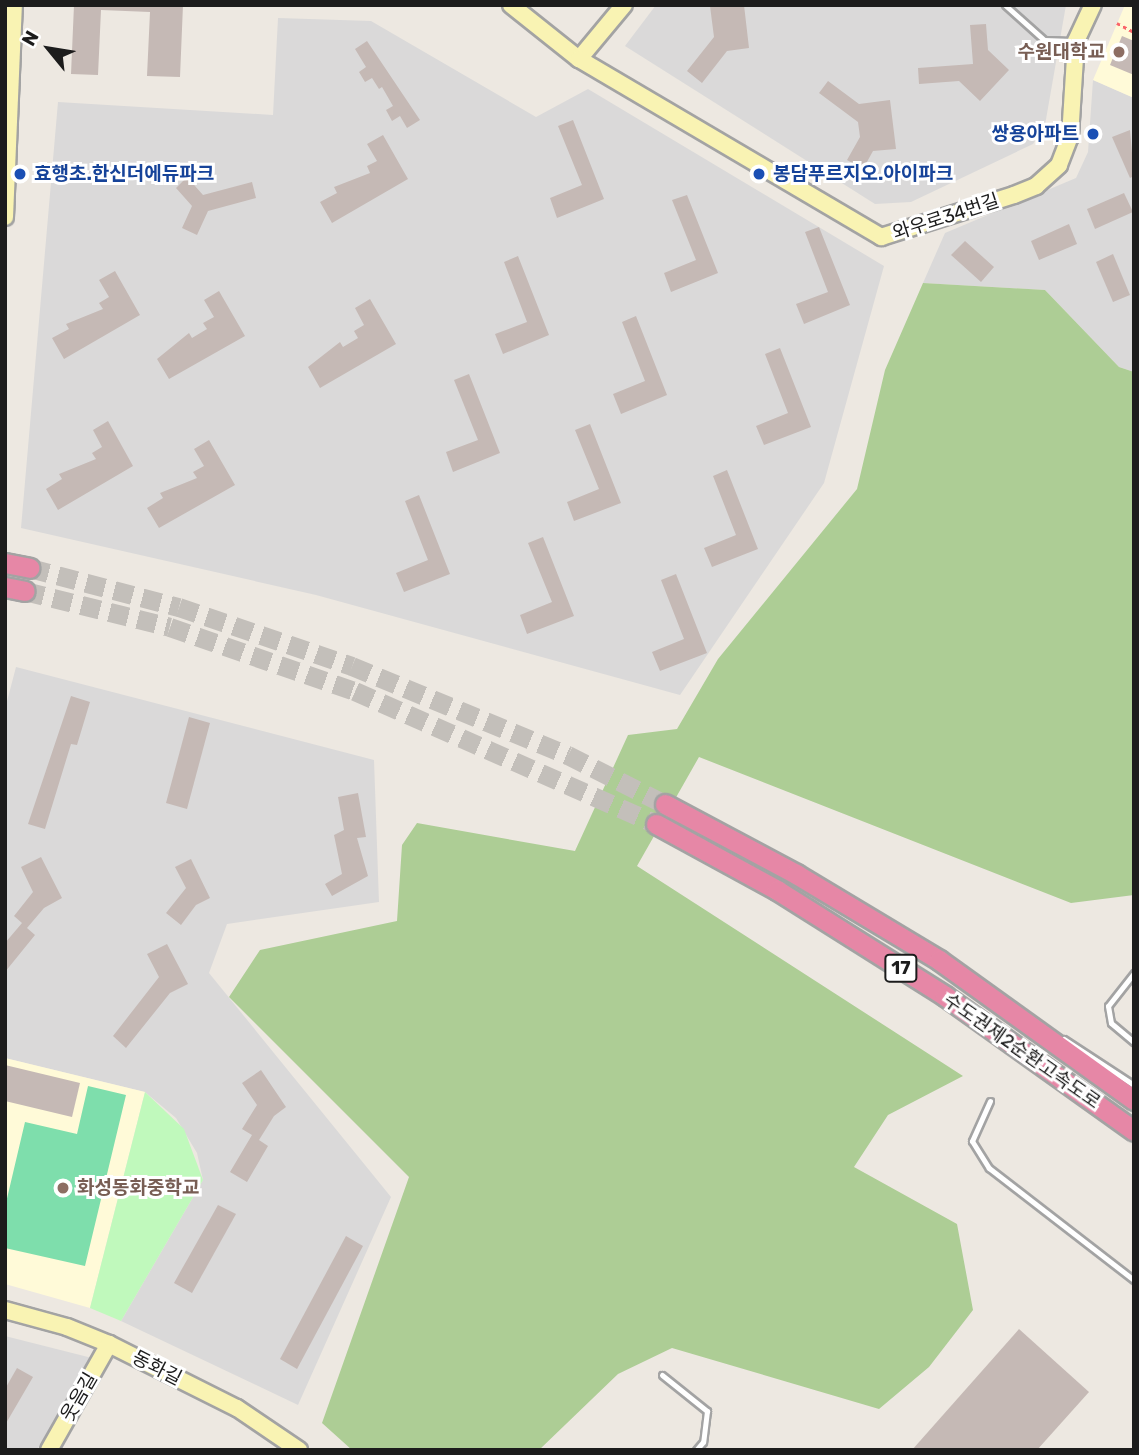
<!DOCTYPE html>
<meta charset="utf-8">
<style>
body{margin:0}
#map{position:relative;width:1139px;height:1455px;overflow:hidden;background:#ede8e1;font-family:Rubik,"Noto Sans KR",sans-serif}
div>[style]{position:absolute}
.residential>*{inset:0;background:#dad9d9}
.education>*{inset:0;background:#fffad8}
.forest>*{inset:0;background:#adcd95}
.park>*{inset:0;background:#c0f9bc}
.pitch>*{inset:0;background:#7edeac}
.building>*{inset:0;background:#c5b9b5}
.highway-tunnel>*{height:19px;margin-top:-9.5px;transform-origin:0;background:repeating-linear-gradient(90deg,#c3bfba 0 19px,transparent 0 29px)}
.path>*{height:2.5px;margin-top:-1.25px;transform-origin:0;background:repeating-linear-gradient(90deg,#fa656a 0 3.5px,transparent 0 7px)}
.roads{filter:drop-shadow(2px 0 #a3a3a3) drop-shadow(-2px 0 #a3a3a3) drop-shadow(0 2px #a3a3a3) drop-shadow(0 -2px #a3a3a3)}
.lane>*{height:5px;margin:-2.5px;padding:0 2.5px;transform-origin:2.5px;border-radius:2.5px;background:#fff}
.secondary>*{height:16px;margin:-8px;padding:0 8px;transform-origin:8px;border-radius:8px;background:#f9f3b3}
.highway>*{height:19px;margin:-9.5px;padding:0 9.5px;transform-origin:9.5px;border-radius:9.5px;background:#e687a6}
.dots>*{width:19px;height:19px;translate:-50% -50%;box-sizing:border-box;border:4px solid #fff;border-radius:50%}
span{translate:-50% -50%;white-space:nowrap;text-align:center;line-height:1.15;-webkit-text-stroke:6px #fff;paint-order:stroke}
.shield-label span{padding:2px 5px;background:#fff;border:2px solid;border-radius:5px;-webkit-text-stroke-width:0}
.shield-label{font-size:18px;color:#1c1c1c;font-weight:700}
.education-label{font-size:19px;color:#785e54;font-weight:700}
.right{translate:-100% -50%;text-align:right}
.left{translate:0 -50%;text-align:left}
.transit-label{font-size:19px;color:#164399;font-weight:700}
.street-label{font-size:19px;color:#1c1c1c}
.frame{position:absolute;inset:0;border:7px solid #1c1c1c;pointer-events:none}
.north{position:absolute;left:14px;top:14px;width:70px;height:70px;-webkit-text-stroke:5px #fff;paint-order:stroke;rotate:300deg;font-size:19px;font-weight:700;line-height:28px;text-align:center;color:#1c1c1c}
.north::after{content:'';display:block;margin:auto;width:24px;height:32px;background:#1c1c1c;clip-path:polygon(50% 0,100% 100%,50% 72%,0 100%)}
</style>
<div id="map">
<div class="residential">
<i style="clip-path:polygon(656px 5px,1066px 5px,1045px 125px,1033px 144px,911px 202px,875px 204px,625px 46px)"></i>
<i style="clip-path:polygon(278px 18px,371px 21px,536px 117px,588px 89px,884px 266px,824px 483px,680px 695px,316px 595px,21px 528px,58px 102px,273px 115px)"></i>
<i style="clip-path:polygon(1093px 80px,1134px 98px,1134px 372px,1119px 367px,1045px 290px,923px 283px,945px 233px,1076px 178px,1088px 152px)"></i>
<i style="clip-path:polygon(16px 667px,374px 760px,379px 902px,227px 924px,209px 973px,391px 1197px,298px 1405px,121px 1321px,203px 1180px,197px 1153px,176px 1118px,145px 1092px,5px 1058px,5px 709px)"></i>
<i style="clip-path:polygon(5px 1336px,92px 1358px,37px 1450px,5px 1450px)"></i>
</div>
<div class="education">
<i style="clip-path:polygon(1125px 5px,1134px 5px,1134px 98px,1093px 80px)"></i>
<i style="clip-path:polygon(5px 1058px,145px 1092px,90px 1308px,5px 1284px)"></i>
</div>
<div class="forest">
<i style="clip-path:polygon(923px 283px,1045px 290px,1119px 367px,1134px 372px,1134px 895px,1071px 903px,699px 757px,637px 866px,963px 1076px,888px 1115px,854px 1167px,957px 1224px,973px 1310px,929px 1367px,879px 1409px,672px 1348px,618px 1374px,539px 1450px,352px 1450px,322px 1423px,409px 1177px,229px 997px,260px 950px,397px 921px,402px 845px,417px 823px,575px 851px,628px 735px,677px 729px,718px 659px,857px 489px,885px 370px)"></i>
</div>
<div class="park">
<i style="clip-path:polygon(145px 1092px,184px 1129px,203px 1180px,121px 1321px,90px 1308px)"></i>
</div>
<div class="pitch">
<i style="clip-path:polygon(88px 1086px,126px 1095px,85px 1266px,5px 1248px,5px 1207px,25px 1122px,77px 1134px)"></i>
</div>
<div class="building">
<i style="clip-path:polygon(74px 5px,183px 5px,180px 77px,147px 76px,150px 12px,101px 10px,98px 75px,71px 74px)"></i>
<i style="clip-path:polygon(744px 5px,749px 48px,727px 51px,702px 83px,687px 71px,714px 37px,710px 6px)"></i>
<i style="clip-path:polygon(986px 24px,988px 50px,1009px 70px,980px 101px,959px 81px,919px 84px,918px 68px,973px 64px,970px 25px)"></i>
<i style="clip-path:polygon(1122px 36px,1134px 41px,1134px 75px,1110px 65px)"></i>
<i style="clip-path:polygon(367px 41px,420px 120px,407px 128px,400px 116px,392px 121px,386px 110px,393px 106px,382px 87px,379px 89px,372px 78px,365px 82px,359px 72px,366px 67px,355px 49px)"></i>
<i style="clip-path:polygon(828px 81px,859px 104px,890px 100px,896px 149px,873px 151px,863px 169px,847px 160px,860px 137px,858px 122px,819px 93px)"></i>
<i style="clip-path:polygon(573px 120px,604px 199px,557px 218px,550px 198px,582px 185px,558px 126px)"></i>
<i style="clip-path:polygon(1130px 130px,1134px 176px,1130px 178px,1112px 137px)"></i>
<i style="clip-path:polygon(383px 135px,408px 179px,332px 223px,320px 202px,337px 193px,334px 187px,370px 173px,367px 166px,377px 161px,367px 144px)"></i>
<i style="clip-path:polygon(187px 177px,203px 195px,252px 182px,256px 198px,208px 211px,197px 235px,182px 228px,192px 206px,176px 188px)"></i>
<i style="clip-path:polygon(1124px 193px,1133px 212px,1095px 229px,1087px 209px)"></i>
<i style="clip-path:polygon(687px 195px,718px 273px,671px 292px,664px 273px,696px 260px,672px 200px)"></i>
<i style="clip-path:polygon(1069px 224px,1077px 244px,1039px 260px,1031px 241px)"></i>
<i style="clip-path:polygon(819px 227px,850px 305px,804px 324px,796px 304px,828px 292px,805px 232px)"></i>
<i style="clip-path:polygon(965px 241px,994px 267px,981px 282px,951px 255px)"></i>
<i style="clip-path:polygon(1113px 254px,1130px 295px,1113px 302px,1096px 262px)"></i>
<i style="clip-path:polygon(518px 256px,549px 335px,503px 354px,495px 334px,527px 322px,504px 262px)"></i>
<i style="clip-path:polygon(115px 271px,140px 315px,64px 359px,52px 338px,69px 329px,66px 324px,103px 309px,99px 303px,109px 297px,99px 280px)"></i>
<i style="clip-path:polygon(219px 291px,245px 336px,169px 379px,157px 359px,189px 333px,192px 338px,207px 329px,203px 323px,214px 317px,204px 300px)"></i>
<i style="clip-path:polygon(370px 299px,396px 344px,320px 388px,308px 367px,340px 342px,343px 347px,358px 338px,354px 331px,364px 325px,355px 308px)"></i>
<i style="clip-path:polygon(636px 316px,667px 395px,621px 414px,613px 394px,645px 381px,622px 322px)"></i>
<i style="clip-path:polygon(780px 348px,811px 427px,764px 445px,756px 426px,788px 413px,765px 354px)"></i>
<i style="clip-path:polygon(469px 374px,500px 453px,453px 472px,446px 452px,478px 440px,454px 380px)"></i>
<i style="clip-path:polygon(108px 421px,133px 466px,58px 510px,46px 489px,62px 479px,59px 474px,96px 459px,92px 453px,102px 447px,93px 430px)"></i>
<i style="clip-path:polygon(590px 424px,621px 503px,574px 521px,567px 502px,599px 489px,575px 430px)"></i>
<i style="clip-path:polygon(209px 440px,235px 485px,159px 528px,147px 508px,163px 498px,160px 493px,197px 478px,193px 472px,204px 466px,194px 449px)"></i>
<i style="clip-path:polygon(727px 470px,758px 549px,712px 567px,704px 548px,736px 535px,713px 476px)"></i>
<i style="clip-path:polygon(419px 495px,450px 574px,404px 592px,396px 573px,428px 560px,405px 501px)"></i>
<i style="clip-path:polygon(543px 537px,574px 616px,527px 634px,520px 615px,552px 602px,528px 543px)"></i>
<i style="clip-path:polygon(676px 574px,707px 653px,660px 671px,652px 652px,684px 639px,661px 580px)"></i>
<i style="clip-path:polygon(71px 696px,90px 702px,77px 745px,71px 744px,45px 829px,28px 824px)"></i>
<i style="clip-path:polygon(189px 717px,210px 723px,187px 809px,166px 803px)"></i>
<i style="clip-path:polygon(358px 793px,366px 837px,357px 838px,368px 876px,332px 896px,325px 884px,342px 874px,334px 835px,344px 830px,338px 797px)"></i>
<i style="clip-path:polygon(41px 857px,62px 898px,44px 908px,27px 928px,35px 935px,5px 972px,5px 943px,22px 923px,14px 916px,33px 892px,21px 867px)"></i>
<i style="clip-path:polygon(191px 859px,210px 898px,196px 905px,181px 925px,166px 913px,186px 888px,175px 867px)"></i>
<i style="clip-path:polygon(167px 944px,188px 984px,170px 993px,126px 1048px,113px 1036px,159px 977px,147px 954px)"></i>
<i style="clip-path:polygon(5px 1065px,80px 1083px,72px 1117px,5px 1101px)"></i>
<i style="clip-path:polygon(261px 1070px,286px 1107px,274px 1116px,259px 1140px,268px 1146px,247px 1182px,230px 1172px,252px 1135px,242px 1129px,257px 1105px,242px 1083px)"></i>
<i style="clip-path:polygon(218px 1205px,236px 1214px,192px 1293px,174px 1283px)"></i>
<i style="clip-path:polygon(346px 1236px,363px 1246px,297px 1369px,280px 1359px)"></i>
<i style="clip-path:polygon(1019px 1329px,1089px 1392px,1037px 1450px,912px 1450px)"></i>
<i style="clip-path:polygon(17px 1368px,33px 1377px,5px 1425px,5px 1389px)"></i>
</div>
<div class="highway-tunnel">
<i style="left:30px;top:568px;width:154px;rotate:14.7deg"></i>
<i style="left:179px;top:607px;width:183px;rotate:18.8deg"></i>
<i style="left:352px;top:666px;width:234px;rotate:22.4deg"></i>
<i style="left:568px;top:755px;width:109px;rotate:26.8deg"></i>
<i style="left:25px;top:591px;width:149px;rotate:13.9deg"></i>
<i style="left:170px;top:627px;width:196px;rotate:19.1deg"></i>
<i style="left:355px;top:691px;width:329px;rotate:23.8deg"></i>
</div>
<div class="path">
<i style="left:1117px;top:23px;width:19px;rotate:28deg"></i>
</div>
<div class="roads">
<div class="lane">
<i style="left:1005px;top:5px;width:52px;rotate:41.9deg"></i>
<i style="left:1044px;top:40px;width:28px;rotate:2deg"></i>
<i style="left:1134px;top:973px;width:42px;rotate:128.2deg"></i>
<i style="left:1108px;top:1006px;width:17px;rotate:80deg"></i>
<i style="left:1111px;top:1023px;width:30px;rotate:40deg"></i>
<i style="left:1064px;top:1039px;width:84px;rotate:33.3deg"></i>
<i style="left:990px;top:1101px;width:44px;rotate:114.2deg"></i>
<i style="left:972px;top:1141px;width:32px;rotate:58deg"></i>
<i style="left:989px;top:1168px;width:183px;rotate:37.7deg"></i>
<i style="left:662px;top:1375px;width:58px;rotate:38.7deg"></i>
<i style="left:707px;top:1411px;width:31px;rotate:97deg"></i>
<i style="left:703px;top:1442px;width:11px;rotate:131deg"></i>
</div>
<div class="secondary">
<i style="left:511px;top:5px;width:87px;rotate:38.5deg"></i>
<i style="left:579px;top:59px;width:70px;rotate:-50.2deg"></i>
<i style="left:579px;top:59px;width:351px;rotate:30.5deg"></i>
<i style="left:881px;top:237px;width:139px;rotate:-17.5deg"></i>
<i style="left:1014px;top:195px;width:24px;rotate:-22deg"></i>
<i style="left:1036px;top:186px;width:31px;rotate:-42deg"></i>
<i style="left:1059px;top:165px;width:30px;rotate:-69deg"></i>
<i style="left:1070px;top:137px;width:96px;rotate:-86.4deg"></i>
<i style="left:1076px;top:41px;width:40px;rotate:-65deg"></i>
<i style="left:5px;top:217px;width:212px;rotate:-87.6deg"></i>
<i style="left:5px;top:1310px;width:64px;rotate:15.3deg"></i>
<i style="left:67px;top:1327px;width:45px;rotate:22deg"></i>
<i style="left:109px;top:1344px;width:143px;rotate:26.6deg"></i>
<i style="left:237px;top:1408px;width:75px;rotate:34.1deg"></i>
<i style="left:49px;top:1450px;width:122px;rotate:-60.5deg"></i>
</div>
<div class="highway">
<i style="left:5px;top:563px;width:25px;rotate:11deg"></i>
<i style="left:5px;top:587px;width:20px;rotate:11deg"></i>
<i style="left:665px;top:804px;width:149px;rotate:28.1deg"></i>
<i style="left:796px;top:874px;width:167px;rotate:31deg"></i>
<i style="left:939px;top:960px;width:240px;rotate:35.7deg"></i>
<i style="left:656px;top:824px;width:138px;rotate:28.6deg"></i>
<i style="left:777px;top:890px;width:199px;rotate:32.2deg"></i>
<i style="left:945px;top:996px;width:232px;rotate:35.5deg"></i>
</div>
</div>
<div class="dots">
<i style="left:1119px;top:52px;background:#8d6e63"></i>
<i style="left:1093px;top:134px;background:#1a4fb4"></i>
<i style="left:20px;top:174px;background:#1a4fb4"></i>
<i style="left:759px;top:174px;background:#1a4fb4"></i>
<i style="left:63px;top:1188px;background:#8d6e63"></i>
</div>
<div class="shield-label">
<span style="left:901px;top:968px">17</span>
</div>
<div class="education-label">
<span class="right" style="left:1105px;top:52px">수원대학교</span>
<span class="left" style="left:77px;top:1188px">화성동화중학교</span>
</div>
<div class="transit-label">
<span class="right" style="left:1079px;top:134px">쌍용아파트</span>
<span class="left" style="left:34px;top:174px">효행초.한신더에듀파크</span>
<span class="left" style="left:773px;top:174px">봉담푸르지오.아이파크</span>
</div>
<div class="street-label">
<span style="left:946px;top:217px;rotate:-18deg">와우로34번길</span>
<span style="left:1022px;top:1051px;rotate:35deg">수도권제2순환고속도로</span>
<span style="left:157px;top:1368px;rotate:27deg">동화길</span>
<span style="left:79px;top:1397px;rotate:-60deg">웃음길</span>
</div>
<div class="frame"></div>
<div class="north">N</div>
</div>
